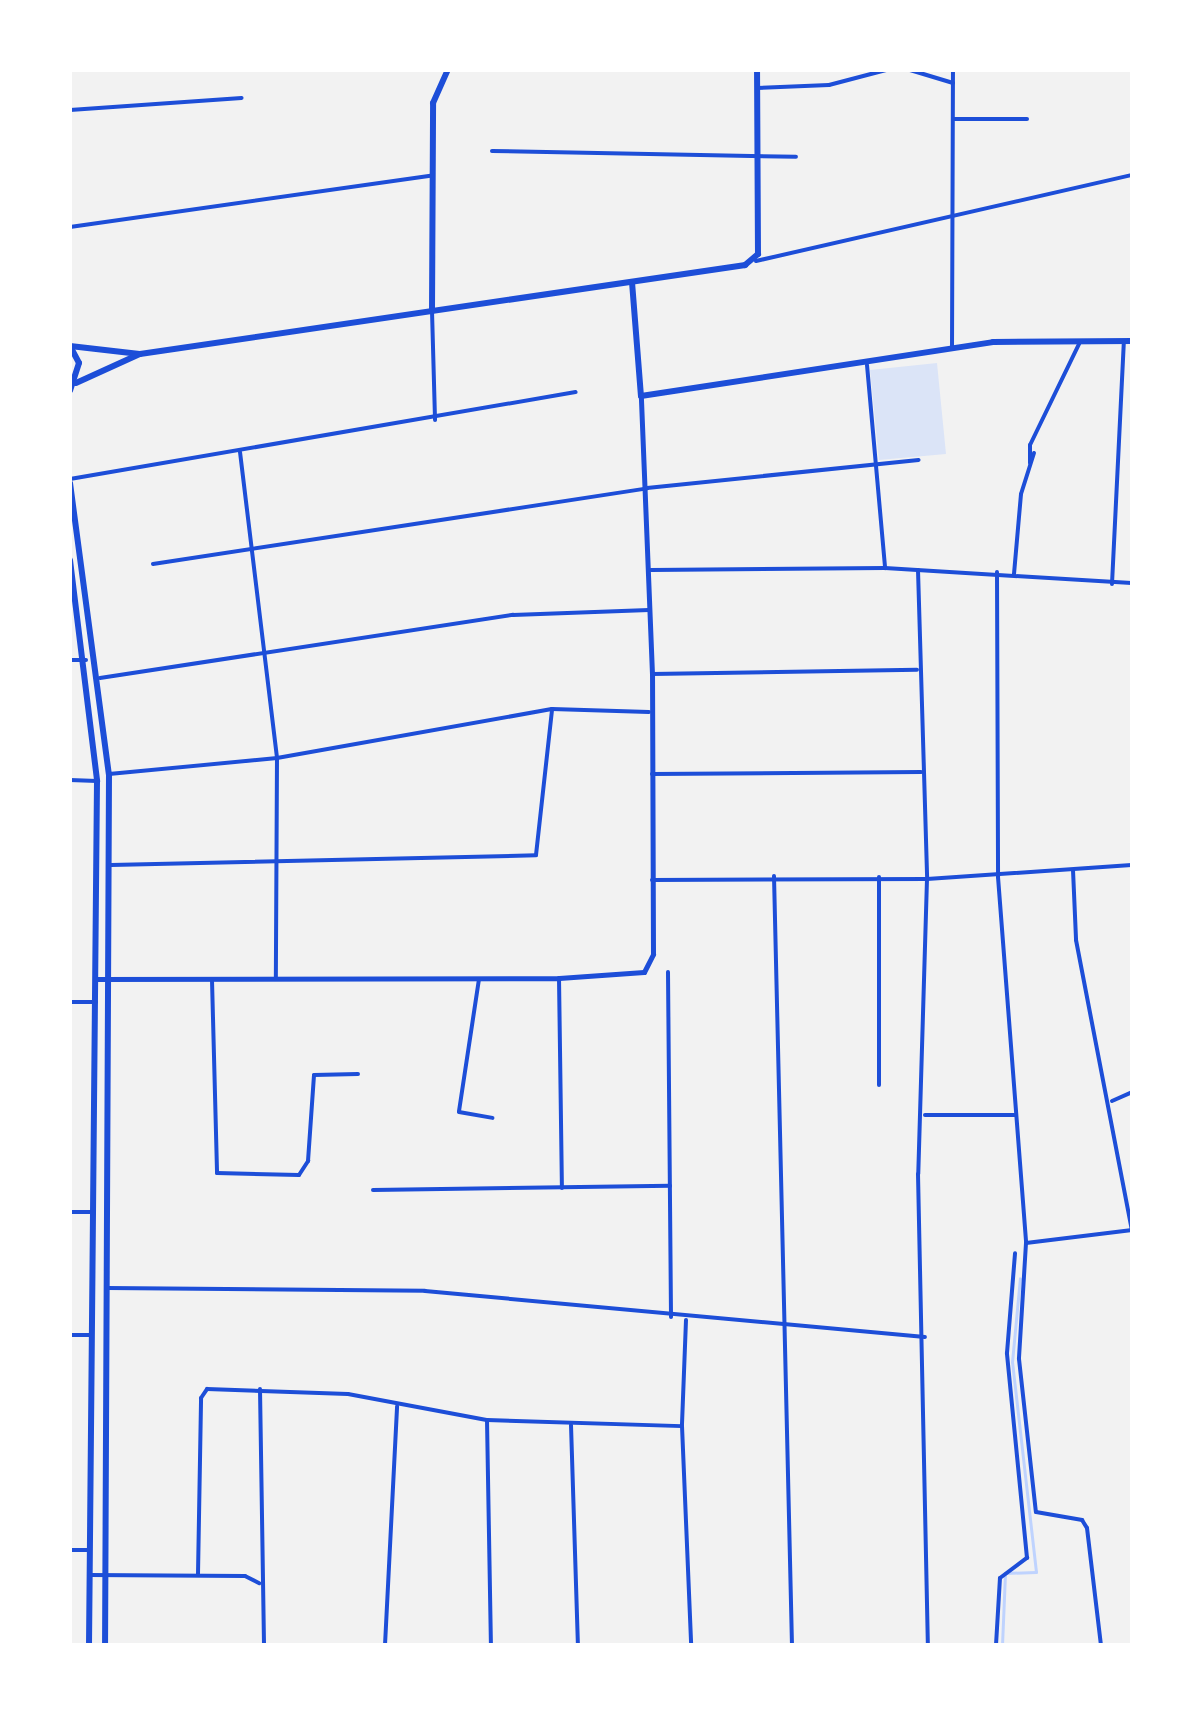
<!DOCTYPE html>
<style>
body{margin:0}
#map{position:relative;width:1202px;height:1715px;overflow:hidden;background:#f2f2f2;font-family:Mulish,sans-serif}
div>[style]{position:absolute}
.green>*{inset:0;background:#dbe4f7}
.stream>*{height:3px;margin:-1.5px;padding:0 1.5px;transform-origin:1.5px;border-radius:1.5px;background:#bfd3fe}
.minor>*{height:4px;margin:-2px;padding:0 2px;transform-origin:2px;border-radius:2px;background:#1d4ed8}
.tertiary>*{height:5px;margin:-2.5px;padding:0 2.5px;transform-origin:2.5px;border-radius:2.5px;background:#1d4ed8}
.secondary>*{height:6px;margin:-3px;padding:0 3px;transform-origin:3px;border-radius:3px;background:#1d4ed8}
span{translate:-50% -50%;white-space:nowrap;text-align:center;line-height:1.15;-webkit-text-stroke:6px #fff;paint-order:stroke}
.frame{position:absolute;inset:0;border:72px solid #fff;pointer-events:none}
</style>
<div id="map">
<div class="green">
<i style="clip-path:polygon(937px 363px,946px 454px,879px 460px,870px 370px)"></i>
</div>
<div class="stream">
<i style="left:1002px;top:1645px;width:72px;rotate:-87.6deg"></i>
<i style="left:1005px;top:1573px;width:31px;rotate:-2deg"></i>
<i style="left:1036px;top:1572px;width:211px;rotate:-96.5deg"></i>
<i style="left:1012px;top:1362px;width:84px;rotate:-84.6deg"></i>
</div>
<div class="minor">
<i style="left:910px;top:70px;width:45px;rotate:16.8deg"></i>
<i style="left:757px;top:88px;width:72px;rotate:-2.4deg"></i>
<i style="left:829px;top:85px;width:59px;rotate:-14.7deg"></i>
<i style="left:70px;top:110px;width:172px;rotate:-4deg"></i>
<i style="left:953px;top:119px;width:74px"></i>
<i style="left:492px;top:151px;width:304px;rotate:1.1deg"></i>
<i style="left:70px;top:227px;width:364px;rotate:-8.1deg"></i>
<i style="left:756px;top:261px;width:386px;rotate:-12.9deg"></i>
<i style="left:432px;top:311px;width:109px;rotate:88.4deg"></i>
<i style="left:952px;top:348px;width:278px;rotate:-89.8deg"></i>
<i style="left:867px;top:365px;width:204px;rotate:84.9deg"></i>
<i style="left:240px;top:452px;width:308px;rotate:83.1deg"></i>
<i style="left:277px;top:758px;width:221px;rotate:90.3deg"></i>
<i style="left:1030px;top:463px;width:18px;rotate:-90deg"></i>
<i style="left:1030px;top:445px;width:114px;rotate:-64.1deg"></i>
<i style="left:70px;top:479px;width:513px;rotate:-9.76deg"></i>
<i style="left:153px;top:564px;width:500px;rotate:-8.7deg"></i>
<i style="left:647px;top:488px;width:273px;rotate:-5.9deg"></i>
<i style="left:651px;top:570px;width:234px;rotate:-0.5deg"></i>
<i style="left:885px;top:568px;width:247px;rotate:3.5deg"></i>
<i style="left:918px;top:570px;width:309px;rotate:88.3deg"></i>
<i style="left:927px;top:879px;width:295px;rotate:91.7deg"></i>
<i style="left:918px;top:1174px;width:471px;rotate:88.8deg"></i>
<i style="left:997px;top:572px;width:305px;rotate:89.8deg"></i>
<i style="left:998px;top:877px;width:367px;rotate:85.6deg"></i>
<i style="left:1026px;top:1243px;width:107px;rotate:-7deg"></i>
<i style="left:1014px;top:574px;width:80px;rotate:-85deg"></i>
<i style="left:1021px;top:494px;width:43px;rotate:-72.4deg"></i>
<i style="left:1112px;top:584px;width:243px;rotate:-87.2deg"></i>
<i style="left:70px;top:660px;width:16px"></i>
<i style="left:652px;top:674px;width:265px;rotate:-0.9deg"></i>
<i style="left:100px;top:678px;width:418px;rotate:-8.7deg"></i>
<i style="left:513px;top:615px;width:136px;rotate:-2.1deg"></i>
<i style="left:109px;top:774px;width:169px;rotate:-5.4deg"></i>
<i style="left:277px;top:758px;width:279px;rotate:-10.1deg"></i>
<i style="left:552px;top:709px;width:97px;rotate:1.8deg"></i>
<i style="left:652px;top:774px;width:269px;rotate:-0.4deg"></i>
<i style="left:70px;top:780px;width:27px;rotate:2deg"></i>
<i style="left:111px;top:865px;width:425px;rotate:-1.3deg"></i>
<i style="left:536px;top:855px;width:147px;rotate:-83.7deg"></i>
<i style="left:1073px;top:870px;width:70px;rotate:87.5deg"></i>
<i style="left:1076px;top:940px;width:295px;rotate:79.1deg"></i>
<i style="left:774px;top:876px;width:769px;rotate:88.66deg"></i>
<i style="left:879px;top:877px;width:208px;rotate:90deg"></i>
<i style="left:652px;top:880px;width:275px;rotate:-0.2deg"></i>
<i style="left:927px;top:879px;width:205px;rotate:-3.9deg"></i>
<i style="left:668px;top:972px;width:345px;rotate:89.5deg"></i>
<i style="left:559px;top:978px;width:210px;rotate:89.2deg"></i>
<i style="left:479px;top:979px;width:134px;rotate:98.6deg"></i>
<i style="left:459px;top:1112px;width:34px;rotate:10deg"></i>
<i style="left:212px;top:980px;width:193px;rotate:88.5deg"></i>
<i style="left:217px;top:1173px;width:82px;rotate:1.4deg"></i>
<i style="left:299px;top:1175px;width:17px;rotate:-57deg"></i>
<i style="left:308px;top:1161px;width:86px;rotate:-86deg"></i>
<i style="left:314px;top:1075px;width:44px;rotate:-1.3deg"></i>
<i style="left:70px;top:1002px;width:26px"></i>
<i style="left:1112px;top:1101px;width:22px;rotate:-24deg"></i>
<i style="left:925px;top:1115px;width:90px"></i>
<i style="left:373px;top:1190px;width:297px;rotate:-0.8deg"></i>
<i style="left:70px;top:1212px;width:24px"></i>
<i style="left:1026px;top:1243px;width:116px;rotate:93.5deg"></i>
<i style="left:1019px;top:1359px;width:154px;rotate:83.7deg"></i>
<i style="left:1036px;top:1512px;width:47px;rotate:9.9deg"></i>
<i style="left:1082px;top:1520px;width:9px;rotate:58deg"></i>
<i style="left:1087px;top:1528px;width:118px;rotate:83.2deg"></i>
<i style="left:107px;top:1288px;width:318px;rotate:0.5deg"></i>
<i style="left:425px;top:1291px;width:502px;rotate:5.26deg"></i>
<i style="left:686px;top:1320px;width:106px;rotate:92.2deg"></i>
<i style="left:682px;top:1426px;width:219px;rotate:87.6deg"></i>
<i style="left:70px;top:1335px;width:22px"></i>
<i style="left:260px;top:1389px;width:256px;rotate:89.1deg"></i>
<i style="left:487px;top:1420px;width:225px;rotate:89deg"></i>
<i style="left:571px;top:1425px;width:220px;rotate:88.2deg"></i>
<i style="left:70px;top:1550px;width:20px"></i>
<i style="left:198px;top:1574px;width:176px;rotate:-89deg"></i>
<i style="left:201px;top:1398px;width:11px;rotate:-56deg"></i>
<i style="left:207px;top:1389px;width:141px;rotate:2deg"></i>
<i style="left:348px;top:1394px;width:141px;rotate:10.6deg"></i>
<i style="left:487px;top:1420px;width:195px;rotate:1.8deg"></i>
<i style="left:90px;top:1575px;width:155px;rotate:0.4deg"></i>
<i style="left:245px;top:1576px;width:16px;rotate:27deg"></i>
<i style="left:385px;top:1645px;width:239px;rotate:-87.1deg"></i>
<i style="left:996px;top:1645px;width:67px;rotate:-86.6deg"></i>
<i style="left:1000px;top:1578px;width:34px;rotate:-37deg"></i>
<i style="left:1027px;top:1558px;width:206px;rotate:-95.6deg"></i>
<i style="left:1007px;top:1353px;width:100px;rotate:-85.4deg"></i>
</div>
<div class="tertiary">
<i style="left:97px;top:979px;width:462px;rotate:-0.1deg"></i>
<i style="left:559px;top:978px;width:85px;rotate:-4deg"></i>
<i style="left:644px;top:972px;width:20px;rotate:-63deg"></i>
<i style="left:653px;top:954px;width:280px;rotate:-90.2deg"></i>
<i style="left:652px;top:674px;width:278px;rotate:-92.3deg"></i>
</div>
<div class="secondary">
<i style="left:632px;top:282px;width:114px;rotate:85.5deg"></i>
<i style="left:641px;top:396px;width:356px;rotate:-8.7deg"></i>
<i style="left:993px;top:342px;width:139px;rotate:-0.4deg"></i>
<i style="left:432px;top:311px;width:208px;rotate:-89.7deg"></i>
<i style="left:433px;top:103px;width:36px;rotate:-66deg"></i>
<i style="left:70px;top:346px;width:70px;rotate:6.5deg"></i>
<i style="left:140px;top:354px;width:612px;rotate:-8.37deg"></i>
<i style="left:745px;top:265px;width:17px;rotate:-40deg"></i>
<i style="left:758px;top:254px;width:184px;rotate:-90.3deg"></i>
<i style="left:70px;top:346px;width:19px;rotate:62deg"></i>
<i style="left:79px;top:363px;width:29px;rotate:108deg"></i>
<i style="left:76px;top:383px;width:70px;rotate:-24.4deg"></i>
<i style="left:70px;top:483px;width:294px;rotate:82.4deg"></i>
<i style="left:109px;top:774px;width:871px;rotate:90.26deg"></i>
<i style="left:70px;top:560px;width:223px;rotate:83deg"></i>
<i style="left:97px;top:781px;width:864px;rotate:90.53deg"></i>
</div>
<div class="frame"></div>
</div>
